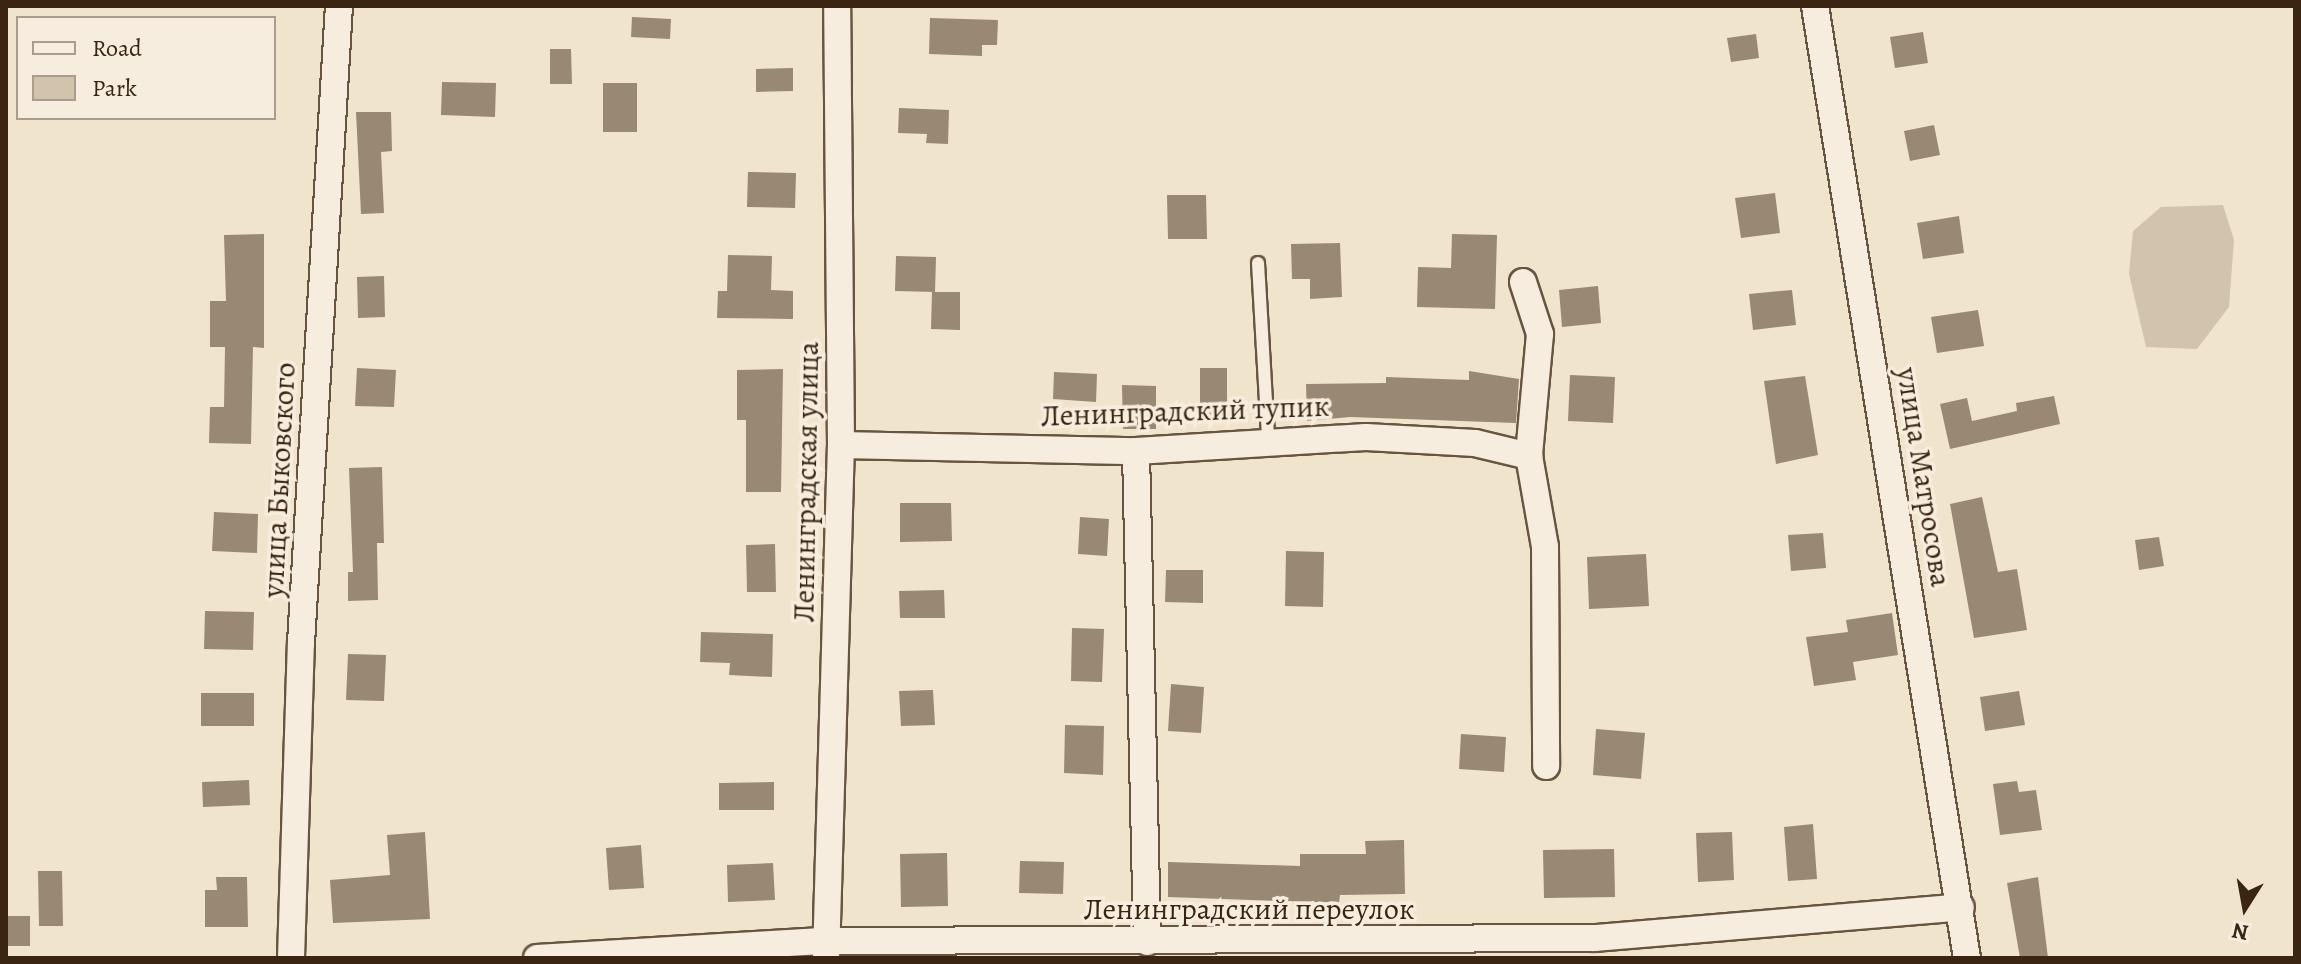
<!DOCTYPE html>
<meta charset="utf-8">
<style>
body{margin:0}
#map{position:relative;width:2301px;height:964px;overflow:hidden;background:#f1e4cc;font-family:Alegreya,serif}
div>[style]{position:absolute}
.green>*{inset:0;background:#d2c4ac}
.building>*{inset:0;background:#998873}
.roads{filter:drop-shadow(2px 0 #675540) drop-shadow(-2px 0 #675540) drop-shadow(0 2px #675540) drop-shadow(0 -2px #675540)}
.service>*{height:12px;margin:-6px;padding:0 6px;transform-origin:6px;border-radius:6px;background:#f6edde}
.minor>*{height:26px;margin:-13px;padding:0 13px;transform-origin:13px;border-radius:13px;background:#f6edde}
span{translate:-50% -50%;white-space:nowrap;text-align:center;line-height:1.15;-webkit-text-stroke:7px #f6edde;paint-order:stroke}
.street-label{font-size:30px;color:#392512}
.frame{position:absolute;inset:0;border:8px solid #392512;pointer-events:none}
.legend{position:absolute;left:16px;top:16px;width:260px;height:104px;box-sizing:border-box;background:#f6edde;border:2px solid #aa9d8c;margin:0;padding:10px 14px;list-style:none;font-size:24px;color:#392512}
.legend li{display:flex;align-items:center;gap:16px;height:40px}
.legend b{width:40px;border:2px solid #aa9d8c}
.north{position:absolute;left:2205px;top:868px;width:80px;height:80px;-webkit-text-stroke:6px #f6edde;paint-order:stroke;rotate:191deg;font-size:22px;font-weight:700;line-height:32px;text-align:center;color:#392512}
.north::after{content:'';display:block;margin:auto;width:28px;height:36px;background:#392512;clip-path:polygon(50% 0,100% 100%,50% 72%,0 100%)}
</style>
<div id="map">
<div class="green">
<i style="clip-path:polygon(2223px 205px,2234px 240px,2229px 307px,2197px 349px,2146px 347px,2129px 274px,2133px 231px,2161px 207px)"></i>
</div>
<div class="building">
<i style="clip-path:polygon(632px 17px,671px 19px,670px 39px,631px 37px)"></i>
<i style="clip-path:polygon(930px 18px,998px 20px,997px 45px,982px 45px,982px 56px,929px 54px)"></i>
<i style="clip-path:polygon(1923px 32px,1928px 63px,1895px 68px,1890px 37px)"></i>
<i style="clip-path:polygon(1756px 34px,1759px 58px,1731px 62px,1727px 38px)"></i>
<i style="clip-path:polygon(550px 49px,571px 49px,572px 84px,550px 84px)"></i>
<i style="clip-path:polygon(793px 68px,793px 91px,756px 92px,756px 69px)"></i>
<i style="clip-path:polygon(442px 82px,496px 83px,495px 117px,441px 115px)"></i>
<i style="clip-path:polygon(603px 83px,637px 83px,637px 132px,603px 132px)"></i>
<i style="clip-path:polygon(899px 108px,949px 110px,948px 144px,926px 143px,927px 134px,898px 133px)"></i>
<i style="clip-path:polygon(356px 112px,391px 112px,392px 151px,381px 152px,384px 213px,361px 214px)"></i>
<i style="clip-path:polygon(1934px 125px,1940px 155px,1910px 161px,1904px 131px)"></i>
<i style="clip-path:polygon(748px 172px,796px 173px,795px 208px,747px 207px)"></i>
<i style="clip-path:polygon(1775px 193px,1780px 233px,1741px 238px,1735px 198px)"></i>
<i style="clip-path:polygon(1167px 195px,1206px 195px,1207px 239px,1168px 239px)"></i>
<i style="clip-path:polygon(1959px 216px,1964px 253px,1923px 259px,1917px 223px)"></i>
<i style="clip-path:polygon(264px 234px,264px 348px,253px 347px,251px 444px,209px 443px,210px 407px,224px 407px,225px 347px,210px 347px,210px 301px,226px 301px,224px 235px)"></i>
<i style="clip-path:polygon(1452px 234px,1497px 235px,1495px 309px,1417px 307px,1418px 267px,1451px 268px)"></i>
<i style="clip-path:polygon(1340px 243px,1342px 297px,1310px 299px,1310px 279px,1292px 279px,1291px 244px)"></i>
<i style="clip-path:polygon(728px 255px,772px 256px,771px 290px,793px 291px,793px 319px,717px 318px,718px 291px,727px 291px)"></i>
<i style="clip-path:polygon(896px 256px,936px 257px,935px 292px,895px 291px)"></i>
<i style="clip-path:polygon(384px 276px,385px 317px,358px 318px,357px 277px)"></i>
<i style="clip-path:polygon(1598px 286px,1601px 323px,1562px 327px,1559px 290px)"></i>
<i style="clip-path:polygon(1792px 290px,1796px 325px,1753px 330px,1749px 294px)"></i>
<i style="clip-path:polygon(932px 292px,960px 292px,960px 330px,931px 329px)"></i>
<i style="clip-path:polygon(1978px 310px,1984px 346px,1937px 353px,1931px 317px)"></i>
<i style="clip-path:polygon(357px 368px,396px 370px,394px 407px,355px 406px)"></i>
<i style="clip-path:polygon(1200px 368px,1227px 368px,1227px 415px,1200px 415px)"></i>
<i style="clip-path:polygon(783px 369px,781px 492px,746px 492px,746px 420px,737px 420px,737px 370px)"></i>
<i style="clip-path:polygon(1469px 371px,1519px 379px,1516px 423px,1350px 417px,1307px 421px,1306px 384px,1386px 383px,1386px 377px,1469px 380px)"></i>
<i style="clip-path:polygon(1054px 372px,1097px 374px,1096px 402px,1053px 399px)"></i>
<i style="clip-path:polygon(1570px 375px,1615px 377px,1613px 423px,1568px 421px)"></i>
<i style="clip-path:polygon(1805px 376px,1818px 455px,1776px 464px,1764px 381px)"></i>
<i style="clip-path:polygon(1122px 385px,1156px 386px,1156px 429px,1123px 429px)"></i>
<i style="clip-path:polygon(2054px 396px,2060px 424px,1950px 449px,1940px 404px,1967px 398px,1972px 421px,2017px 411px,2016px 403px)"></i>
<i style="clip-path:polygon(382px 467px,384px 543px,377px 543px,378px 600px,348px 601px,348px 572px,353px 572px,349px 468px)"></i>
<i style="clip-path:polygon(1982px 497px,1998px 572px,2017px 569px,2027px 630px,1974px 638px,1950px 504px)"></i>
<i style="clip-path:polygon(900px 503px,951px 503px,952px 541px,900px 542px)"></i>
<i style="clip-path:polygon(214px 512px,258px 514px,257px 553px,212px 551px)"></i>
<i style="clip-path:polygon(1080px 517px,1109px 519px,1107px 556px,1078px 554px)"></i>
<i style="clip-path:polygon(1823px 533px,1826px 568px,1791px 571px,1788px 535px)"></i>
<i style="clip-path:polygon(2159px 537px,2164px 566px,2139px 570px,2135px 540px)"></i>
<i style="clip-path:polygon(775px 544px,776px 592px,747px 592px,746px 545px)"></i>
<i style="clip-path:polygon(1286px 551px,1324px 552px,1323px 607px,1285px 606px)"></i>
<i style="clip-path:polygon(1646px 554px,1649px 606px,1589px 609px,1587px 557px)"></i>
<i style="clip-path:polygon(1166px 570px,1203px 570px,1203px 603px,1165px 602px)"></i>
<i style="clip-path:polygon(944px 590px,945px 618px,900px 618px,899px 591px)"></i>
<i style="clip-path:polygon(205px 611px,254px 612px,253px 650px,204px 649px)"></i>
<i style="clip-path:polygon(1892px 613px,1898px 655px,1853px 662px,1856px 680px,1814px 686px,1806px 637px,1848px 632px,1846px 620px)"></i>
<i style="clip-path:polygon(1072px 628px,1104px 629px,1102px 682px,1071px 681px)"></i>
<i style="clip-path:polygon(701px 632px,773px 634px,772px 677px,729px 675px,730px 663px,700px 662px)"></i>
<i style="clip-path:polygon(348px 654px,386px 655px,384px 701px,346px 700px)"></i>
<i style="clip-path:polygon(1171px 684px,1204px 687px,1201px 733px,1168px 731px)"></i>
<i style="clip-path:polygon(933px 690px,935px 725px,901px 726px,899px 691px)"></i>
<i style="clip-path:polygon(2019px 691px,2025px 725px,1985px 731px,1980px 697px)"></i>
<i style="clip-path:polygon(201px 693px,254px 693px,254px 726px,201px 726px)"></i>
<i style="clip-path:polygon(1065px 725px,1104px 726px,1103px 775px,1064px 773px)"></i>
<i style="clip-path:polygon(1596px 729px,1645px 733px,1641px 779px,1593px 775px)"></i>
<i style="clip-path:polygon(1461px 734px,1506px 737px,1504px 772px,1459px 769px)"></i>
<i style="clip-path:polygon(249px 780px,250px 805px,203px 807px,202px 782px)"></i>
<i style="clip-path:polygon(2017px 781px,2019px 792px,2036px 790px,2042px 830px,2000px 835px,1993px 784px)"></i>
<i style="clip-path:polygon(774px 782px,774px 810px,719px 810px,719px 783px)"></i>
<i style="clip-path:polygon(1813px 824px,1817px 879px,1788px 881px,1784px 827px)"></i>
<i style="clip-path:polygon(425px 832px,430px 919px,333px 923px,330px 880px,390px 875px,387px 835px)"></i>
<i style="clip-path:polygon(1732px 832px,1734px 880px,1698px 882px,1696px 833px)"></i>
<i style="clip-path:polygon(1404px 840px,1405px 894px,1340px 895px,1339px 903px,1168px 897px,1168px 862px,1300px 866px,1300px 854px,1366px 854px,1365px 841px)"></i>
<i style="clip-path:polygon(641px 845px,644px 888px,609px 890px,606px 848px)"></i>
<i style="clip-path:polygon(1614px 849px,1615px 897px,1544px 898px,1543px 850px)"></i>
<i style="clip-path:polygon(947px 853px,948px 906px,901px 907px,900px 854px)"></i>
<i style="clip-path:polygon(1020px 861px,1064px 862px,1063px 894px,1019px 893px)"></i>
<i style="clip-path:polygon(773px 863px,775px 900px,728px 902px,727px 865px)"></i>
<i style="clip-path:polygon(38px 871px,62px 871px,63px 926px,39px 926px)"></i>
<i style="clip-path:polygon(216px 877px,247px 877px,248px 927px,205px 927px,205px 890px,217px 890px)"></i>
<i style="clip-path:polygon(2038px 877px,2048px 958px,2020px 958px,2007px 883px)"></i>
<i style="clip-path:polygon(6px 916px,30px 916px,30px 946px,6px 946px)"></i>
</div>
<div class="roads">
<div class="service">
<i style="left:1258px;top:263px;width:176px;rotate:86.7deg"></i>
</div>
<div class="minor">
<i style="left:1815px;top:6px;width:964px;rotate:80.93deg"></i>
<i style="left:1523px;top:282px;width:55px;rotate:71.9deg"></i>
<i style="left:1540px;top:334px;width:122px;rotate:95.2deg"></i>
<i style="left:1529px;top:456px;width:92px;rotate:80deg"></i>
<i style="left:1545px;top:547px;width:219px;rotate:89.7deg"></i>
<i style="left:841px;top:445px;width:295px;rotate:1.2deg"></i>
<i style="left:1136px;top:451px;width:230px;rotate:-3.5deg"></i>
<i style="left:1366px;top:437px;width:109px;rotate:3.2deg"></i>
<i style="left:1475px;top:443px;width:56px;rotate:13.5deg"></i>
<i style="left:1136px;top:451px;width:491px;rotate:88.7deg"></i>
<i style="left:291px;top:958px;width:315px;rotate:-88.2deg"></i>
<i style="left:301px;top:643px;width:638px;rotate:-86.59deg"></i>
<i style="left:537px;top:958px;width:289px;rotate:-3.4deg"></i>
<i style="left:826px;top:941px;width:769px;rotate:-0.22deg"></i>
<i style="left:1595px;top:938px;width:367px;rotate:-4.8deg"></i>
<i style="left:826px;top:958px;width:513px;rotate:-88.33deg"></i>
<i style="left:841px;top:445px;width:439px;rotate:-90.5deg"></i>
</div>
</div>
<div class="street-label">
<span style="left:1185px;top:411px;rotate:-2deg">Ленинградский тупик</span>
<span style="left:1924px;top:477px;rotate:81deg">улица Матросова</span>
<span style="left:279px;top:480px;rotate:-87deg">улица Быковского</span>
<span style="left:806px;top:482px;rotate:-89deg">Ленинградская улица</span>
<span style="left:1249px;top:909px">Ленинградский переулок</span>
</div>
<div class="frame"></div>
<ul class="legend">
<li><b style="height:10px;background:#f6edde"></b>Road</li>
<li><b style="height:22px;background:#d2c4ac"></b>Park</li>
</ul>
<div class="north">N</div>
</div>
